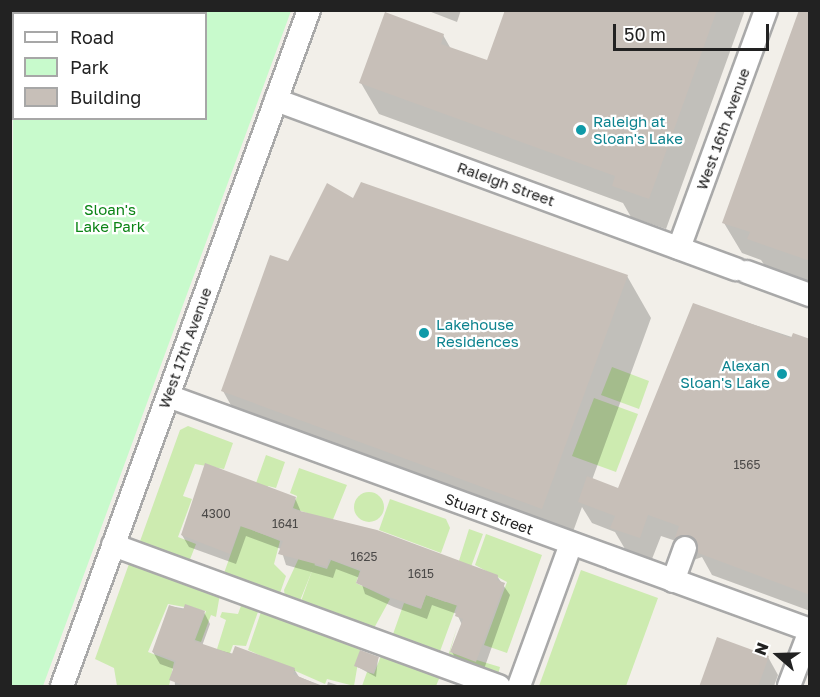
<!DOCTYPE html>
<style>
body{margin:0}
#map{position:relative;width:820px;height:697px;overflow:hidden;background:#f2efe9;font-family:"Golos Text",sans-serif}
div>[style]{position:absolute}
.grass>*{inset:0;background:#cdebb0}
.round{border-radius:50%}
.park>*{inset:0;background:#c8facc}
.water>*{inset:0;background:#aad3df}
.shadow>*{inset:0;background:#0003}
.building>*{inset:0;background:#c7bfb8}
.roads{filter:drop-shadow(2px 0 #a9a9a9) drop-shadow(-2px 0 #a9a9a9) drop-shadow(0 2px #a9a9a9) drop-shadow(0 -2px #a9a9a9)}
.minor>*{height:22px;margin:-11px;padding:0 11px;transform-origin:11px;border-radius:11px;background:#fff}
.dots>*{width:16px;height:16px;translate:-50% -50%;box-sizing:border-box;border:3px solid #fff;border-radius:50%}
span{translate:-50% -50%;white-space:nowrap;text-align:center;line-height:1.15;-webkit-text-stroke:4.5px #fff;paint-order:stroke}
.number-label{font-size:12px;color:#4b4948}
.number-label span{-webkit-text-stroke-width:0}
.culture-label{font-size:15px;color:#0d838f}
.left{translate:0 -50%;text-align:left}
.right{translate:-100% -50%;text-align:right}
.street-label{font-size:15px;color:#222}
.park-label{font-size:15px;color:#0c8416}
.frame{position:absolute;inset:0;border:12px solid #222;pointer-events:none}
.legend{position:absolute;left:12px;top:12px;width:195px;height:108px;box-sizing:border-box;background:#fff;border:2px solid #a7a7a7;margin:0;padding:8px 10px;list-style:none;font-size:18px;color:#222}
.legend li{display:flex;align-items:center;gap:12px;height:30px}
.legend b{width:30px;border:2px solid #a7a7a7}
.north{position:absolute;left:748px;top:625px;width:60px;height:60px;-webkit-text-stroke:4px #fff;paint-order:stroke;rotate:290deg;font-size:16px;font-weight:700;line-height:24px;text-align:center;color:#222}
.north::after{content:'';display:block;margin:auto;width:21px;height:27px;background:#222;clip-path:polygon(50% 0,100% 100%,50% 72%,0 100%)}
.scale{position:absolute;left:613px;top:24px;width:156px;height:27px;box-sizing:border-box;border:3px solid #222;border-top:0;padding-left:8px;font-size:18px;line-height:21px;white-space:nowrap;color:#222;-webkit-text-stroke:4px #fff;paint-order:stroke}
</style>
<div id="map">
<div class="grass">
<i style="clip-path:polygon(612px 367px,649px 381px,639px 409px,601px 395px)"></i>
<i style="clip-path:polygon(594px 398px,638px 414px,616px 472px,572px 456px)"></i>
<i style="clip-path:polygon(188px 426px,233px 443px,224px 469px,195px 464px,183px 496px,192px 499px,178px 537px,196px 544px,189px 562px,139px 544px,180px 430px)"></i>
<i style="clip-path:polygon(266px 455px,285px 462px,276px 488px,268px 486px,252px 530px,280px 541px,274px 564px,286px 576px,279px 596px,223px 576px)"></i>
<i style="clip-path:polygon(299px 468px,347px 485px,299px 603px,285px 597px,284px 590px,318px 517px,293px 508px,297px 496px,290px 493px)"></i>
<i class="round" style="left:354px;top:492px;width:30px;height:30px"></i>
<i style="clip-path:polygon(390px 499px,446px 519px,450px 528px,441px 553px,379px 530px)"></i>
<i style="clip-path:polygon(469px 529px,483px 534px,439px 654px,392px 637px,404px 603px,421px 609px,426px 595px,446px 602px)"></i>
<i style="clip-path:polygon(486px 534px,542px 555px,507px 653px,484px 645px,507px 582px,475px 565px)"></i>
<i style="clip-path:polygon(331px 560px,360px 571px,356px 583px,390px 599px,373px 630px,300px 604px,314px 565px,327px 569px)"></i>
<i style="clip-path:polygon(130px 561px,220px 594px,216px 617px,211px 615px,201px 642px,195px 640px,206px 611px,168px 604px,148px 652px,174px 662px,169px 686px,117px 686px,114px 668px,95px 659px)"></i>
<i style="clip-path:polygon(581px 570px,658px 598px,626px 686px,539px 686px)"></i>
<i style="clip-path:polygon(242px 603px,259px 609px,246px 646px,233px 645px,218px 686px,217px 649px,226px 620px,220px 617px,222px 612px,238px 614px)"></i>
<i style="clip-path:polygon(262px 609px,361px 645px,354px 686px,327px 679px,325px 684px,248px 650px)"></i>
<i style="clip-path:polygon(457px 627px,450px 652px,500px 667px,498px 675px,448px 656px)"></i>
<i style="clip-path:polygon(382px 653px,441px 674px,436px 686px,362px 686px,367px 672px,374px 674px)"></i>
</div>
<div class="park">
<i style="clip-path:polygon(44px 11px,291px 11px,43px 686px,11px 686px,13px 109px,14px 118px,206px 118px,206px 14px)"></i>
</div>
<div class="water">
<i style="clip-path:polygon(11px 10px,44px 11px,14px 14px,11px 118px)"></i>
</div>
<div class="shadow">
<i style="clip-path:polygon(426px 10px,461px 10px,457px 22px)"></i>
<i style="clip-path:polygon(506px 10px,745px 10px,666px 229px,631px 217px,623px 203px,379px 114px,361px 83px,443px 35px,451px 49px,488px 62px)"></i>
<i style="clip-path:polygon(810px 10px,810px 284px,767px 269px,761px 260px,742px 253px,724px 223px)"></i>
<i style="clip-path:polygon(354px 200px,627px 276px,651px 318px,592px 480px,619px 490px,694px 305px,810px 343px,810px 611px,712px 575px,702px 557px,688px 562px,676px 541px,661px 536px,652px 559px,625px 549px,615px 532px,592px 523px,582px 507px,566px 551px,247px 434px,223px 391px,289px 262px)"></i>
<i style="clip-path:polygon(295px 498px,301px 512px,497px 576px,510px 595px,483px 672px,458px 663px,452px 652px,462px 625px,457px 614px,432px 605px,427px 619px,394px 607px,365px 594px,360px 578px,336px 569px,333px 578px,286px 565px,281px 549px,246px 536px,236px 564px,189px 547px,182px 535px)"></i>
<i style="clip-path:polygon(170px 606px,204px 612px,210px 624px,202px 646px,294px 669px,299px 677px,323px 686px,175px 686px,174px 669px,160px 664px,153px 652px)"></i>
<i style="clip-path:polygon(768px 657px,778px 675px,774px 686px,701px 686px)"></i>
<i style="clip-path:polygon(378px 658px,376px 677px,356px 666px)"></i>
<i style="clip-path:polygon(328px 682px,340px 686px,327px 686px)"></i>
</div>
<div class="building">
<i style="clip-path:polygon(505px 10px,717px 10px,649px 199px,612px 186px,615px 176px,359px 83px,385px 12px,444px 34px,441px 44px,487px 60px)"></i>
<i style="clip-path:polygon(799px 10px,810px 10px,810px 261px,747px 239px,750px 232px,722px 223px)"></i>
<i style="clip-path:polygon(361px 182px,628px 275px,542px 509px,221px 391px,270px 255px,288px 261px,327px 183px,353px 198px)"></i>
<i style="clip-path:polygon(693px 303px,791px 338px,793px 333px,810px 339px,810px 595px,698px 553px,690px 536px,674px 541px,679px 526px,648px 515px,640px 538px,610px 528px,615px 516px,578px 502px,587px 476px,618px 488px)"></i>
<i style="clip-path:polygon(205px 463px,296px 497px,292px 509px,377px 530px,498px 575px,497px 580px,505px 583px,476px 662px,450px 652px,463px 619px,455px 616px,458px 606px,426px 595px,421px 608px,386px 596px,356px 583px,361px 570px,329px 559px,327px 567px,278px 554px,283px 541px,240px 526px,230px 554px,181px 535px)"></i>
<i style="clip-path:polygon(185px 604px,205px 611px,194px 641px,232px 654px,235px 646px,295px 668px,293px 674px,323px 687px,188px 687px,169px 680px,176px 661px,152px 652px,169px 605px,183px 610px)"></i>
<i style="clip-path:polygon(717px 637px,769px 656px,758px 687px,699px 687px)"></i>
<i style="clip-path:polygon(360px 650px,379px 657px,373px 673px,354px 666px)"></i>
</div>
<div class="roads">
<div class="minor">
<i style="left:276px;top:100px;width:490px;rotate:20.2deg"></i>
<i style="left:679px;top:248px;width:253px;rotate:-69.9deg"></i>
<i style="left:747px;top:272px;width:67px;rotate:20.1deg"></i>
<i style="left:168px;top:396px;width:683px;rotate:20.03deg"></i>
<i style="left:113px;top:545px;width:411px;rotate:20.1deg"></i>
<i style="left:673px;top:581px;width:35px;rotate:-70deg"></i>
<i style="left:62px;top:686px;width:720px;rotate:-69.93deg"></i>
<i style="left:519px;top:686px;width:151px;rotate:-69.9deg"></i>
<i style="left:789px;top:686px;width:59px;rotate:-69.1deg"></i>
</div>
</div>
<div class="dots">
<i style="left:581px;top:130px;background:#0f9aa8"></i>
<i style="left:424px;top:333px;background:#0f9aa8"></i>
<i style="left:782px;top:374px;background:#0f9aa8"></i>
</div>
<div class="number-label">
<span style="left:747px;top:465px">1565</span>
<span style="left:216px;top:514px">4300</span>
<span style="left:285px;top:524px">1641</span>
<span style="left:364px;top:557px">1625</span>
<span style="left:421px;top:574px">1615</span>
</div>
<div class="culture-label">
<span class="left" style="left:593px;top:130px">Raleigh at<br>Sloan's Lake</span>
<span class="left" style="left:436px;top:333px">Lakehouse<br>Residences</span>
<span class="right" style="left:770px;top:374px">Alexan<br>Sloan's Lake</span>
</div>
<div class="street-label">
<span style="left:723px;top:129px;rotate:-70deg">West 16th Avenue</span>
<span style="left:506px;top:184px;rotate:20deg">Raleigh Street</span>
<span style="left:185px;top:348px;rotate:-70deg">West 17th Avenue</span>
<span style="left:489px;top:514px;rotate:20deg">Stuart Street</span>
</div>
<div class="park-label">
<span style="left:110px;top:218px">Sloan's<br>Lake Park</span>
</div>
<div class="frame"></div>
<ul class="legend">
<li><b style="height:8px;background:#fff"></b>Road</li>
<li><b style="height:16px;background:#c8facc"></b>Park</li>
<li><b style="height:16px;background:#c7bfb8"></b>Building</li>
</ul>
<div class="north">N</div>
<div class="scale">50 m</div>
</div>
